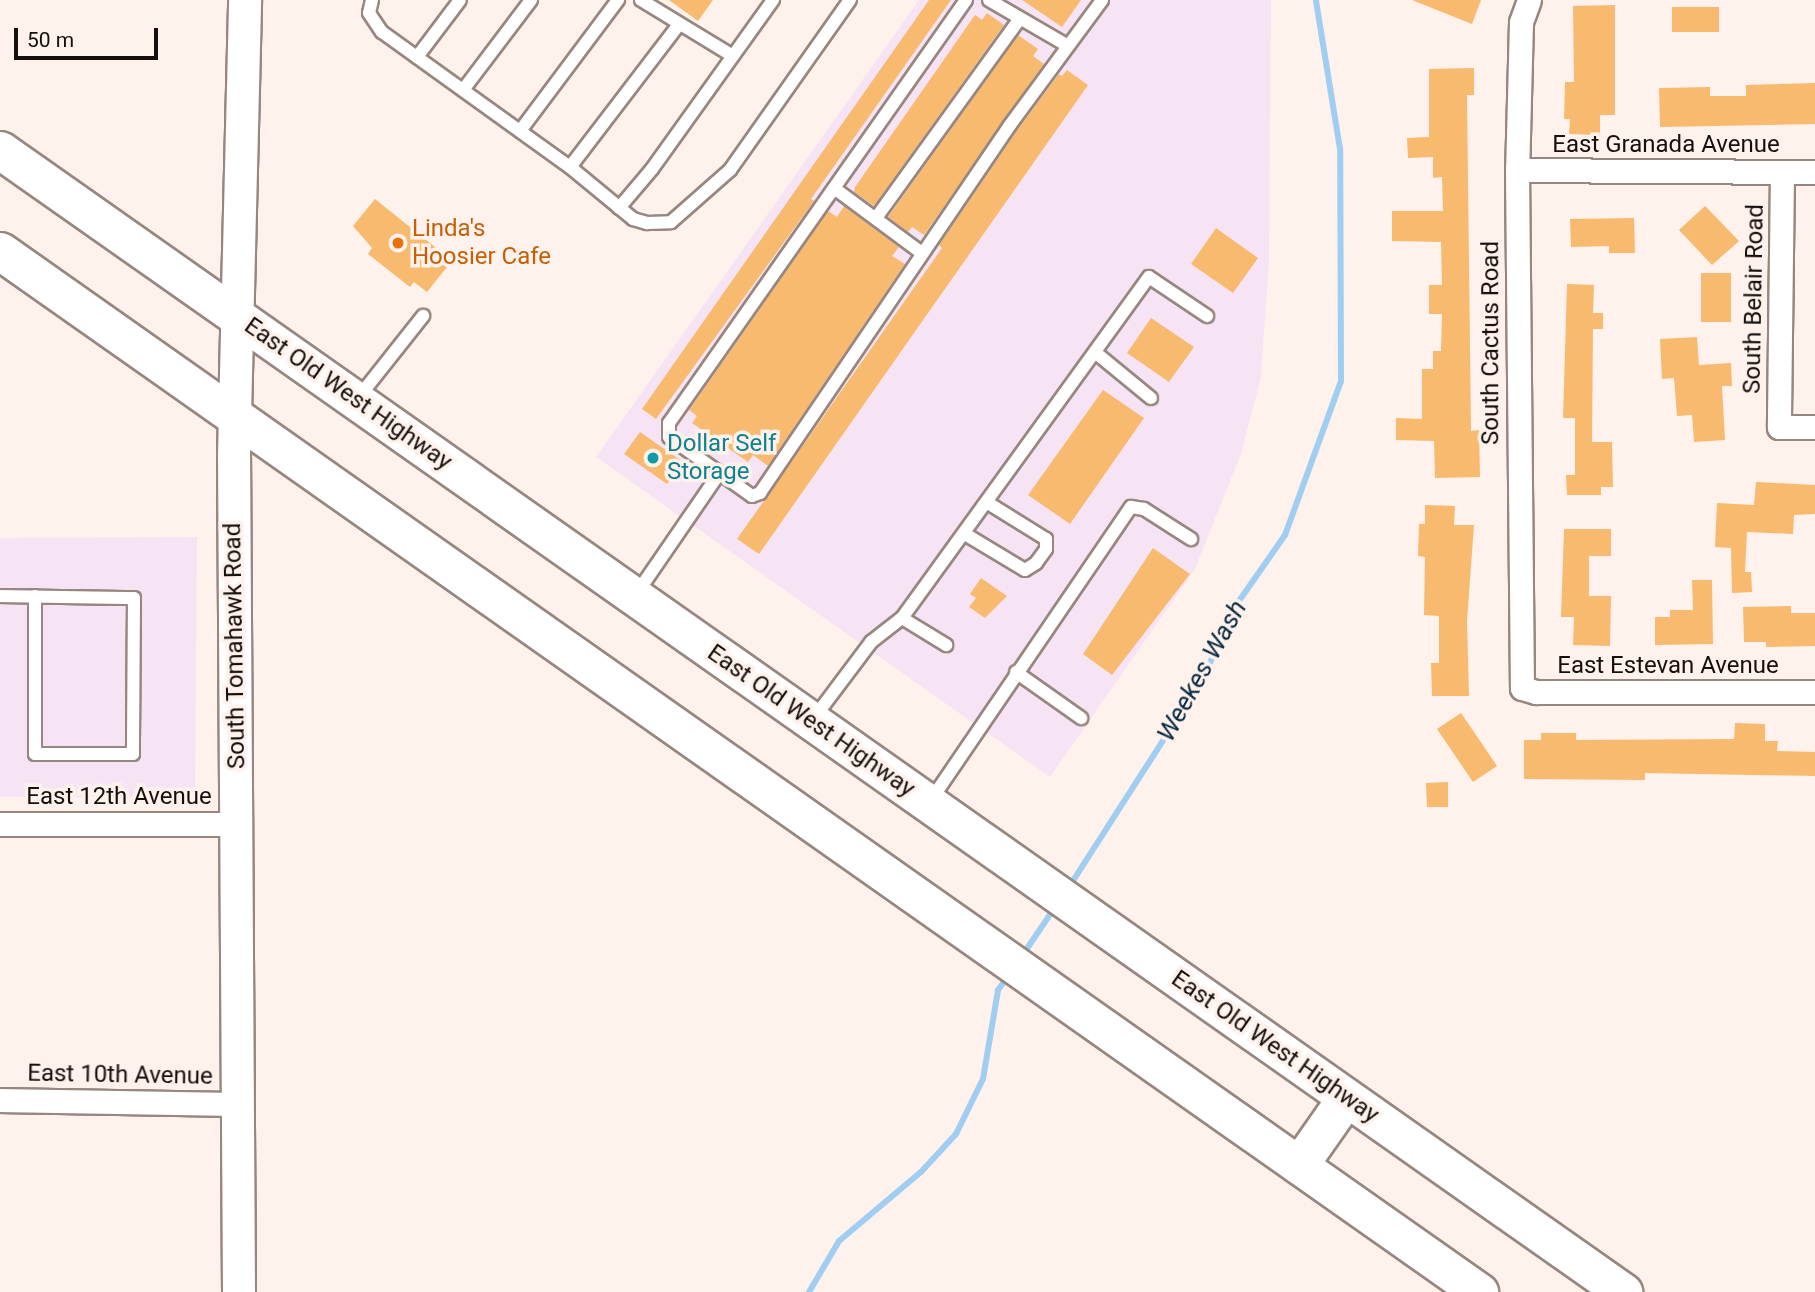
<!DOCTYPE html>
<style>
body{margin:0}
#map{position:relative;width:1815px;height:1292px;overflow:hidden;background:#fff1eb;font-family:Roboto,sans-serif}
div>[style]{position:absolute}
.industrial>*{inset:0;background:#f6e4f5}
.stream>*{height:6px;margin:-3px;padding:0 3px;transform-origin:3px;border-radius:3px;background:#a0cef2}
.building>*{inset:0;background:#f8ba6f}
.roads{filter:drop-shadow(2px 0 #978780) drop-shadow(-2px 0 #978780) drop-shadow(0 2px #978780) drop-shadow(0 -2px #978780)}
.service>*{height:12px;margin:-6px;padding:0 6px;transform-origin:6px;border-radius:6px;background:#fff}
.minor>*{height:23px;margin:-11.5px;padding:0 11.5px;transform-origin:11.5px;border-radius:11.5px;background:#fff}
.secondary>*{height:32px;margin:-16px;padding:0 16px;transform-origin:16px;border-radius:16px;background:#fff}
.primary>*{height:37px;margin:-18.5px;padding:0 18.5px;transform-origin:18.5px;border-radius:18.5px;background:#fff}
.dots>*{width:19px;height:19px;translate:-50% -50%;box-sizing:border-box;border:4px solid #fff1eb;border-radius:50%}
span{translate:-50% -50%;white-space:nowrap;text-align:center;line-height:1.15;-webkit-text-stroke:7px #fff1eb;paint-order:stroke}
.street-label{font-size:24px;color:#150f0d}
.food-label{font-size:24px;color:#c56008}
.left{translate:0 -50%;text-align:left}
.culture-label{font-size:24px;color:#0d838f}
.water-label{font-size:26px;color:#082c43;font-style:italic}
.scale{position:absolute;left:14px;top:28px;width:144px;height:32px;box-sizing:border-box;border:4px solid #150f0d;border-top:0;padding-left:9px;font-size:21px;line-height:24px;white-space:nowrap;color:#150f0d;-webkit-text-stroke:5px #fff1eb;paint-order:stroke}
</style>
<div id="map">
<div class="industrial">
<i style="clip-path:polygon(919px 0,1271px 0,1269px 262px,1261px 377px,1241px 454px,1195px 569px,1050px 777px,596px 457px)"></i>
<i style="clip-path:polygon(197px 537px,195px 797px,0 797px,0 538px)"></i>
</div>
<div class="stream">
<i style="left:1069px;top:887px;width:250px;rotate:-57.3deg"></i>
<i style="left:1204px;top:677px;width:72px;rotate:-67deg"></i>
<i style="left:1232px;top:611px;width:93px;rotate:-55.1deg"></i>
<i style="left:1285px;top:535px;width:164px;rotate:-70deg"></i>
<i style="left:1341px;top:381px;width:232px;rotate:-90.2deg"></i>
<i style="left:1340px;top:149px;width:151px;rotate:-99.2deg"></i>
<i style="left:1022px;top:956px;width:59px;rotate:-56deg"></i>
<i style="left:809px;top:1292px;width:59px;rotate:-59.5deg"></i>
<i style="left:839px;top:1241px;width:107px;rotate:-40.1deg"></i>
<i style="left:921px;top:1172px;width:52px;rotate:-47.4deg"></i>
<i style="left:956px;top:1134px;width:61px;rotate:-63.9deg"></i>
<i style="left:983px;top:1079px;width:90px;rotate:-80.4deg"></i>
<i style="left:998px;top:990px;width:17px;rotate:-54deg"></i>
</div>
<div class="building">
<i style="clip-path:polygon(669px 0,713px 0,698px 21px)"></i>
<i style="clip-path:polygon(929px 0,951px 0,811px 199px,814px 201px,656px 419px,642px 409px)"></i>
<i style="clip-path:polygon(1022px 0,1081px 0,1062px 27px)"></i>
<i style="clip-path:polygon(1412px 0,1481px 0,1472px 24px)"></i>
<i style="clip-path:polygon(1615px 5px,1615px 115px,1600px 115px,1600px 135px,1569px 134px,1570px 119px,1564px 119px,1565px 82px,1574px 82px,1573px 6px)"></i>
<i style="clip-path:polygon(1672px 7px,1719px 7px,1719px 32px,1672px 32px)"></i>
<i style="clip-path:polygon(987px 13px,1004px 25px,874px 206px,854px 192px,855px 187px,975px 15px,982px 20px)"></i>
<i style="clip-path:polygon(1018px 35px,1038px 49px,1033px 56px,1044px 64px,924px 235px,912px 227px,908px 232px,888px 217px)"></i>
<i style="clip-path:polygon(1474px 68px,1474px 95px,1467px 95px,1471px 431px,1479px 430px,1480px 477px,1435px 478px,1434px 441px,1396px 440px,1396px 418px,1422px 419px,1422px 369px,1433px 369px,1433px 351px,1441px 351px,1442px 314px,1429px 314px,1429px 285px,1442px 285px,1441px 242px,1392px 241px,1392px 211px,1443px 211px,1442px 177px,1433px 178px,1433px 157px,1408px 158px,1407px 138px,1429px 137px,1429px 69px)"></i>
<i style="clip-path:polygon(1067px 70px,1088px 85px,759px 554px,737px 539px,942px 248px,939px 245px,1017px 130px,1059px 74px,1062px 76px)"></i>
<i style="clip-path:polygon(1815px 83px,1815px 124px,1660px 127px,1659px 88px,1710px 87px,1710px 96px,1746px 96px,1746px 85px)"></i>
<i style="clip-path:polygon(375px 199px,445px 255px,440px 261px,447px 267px,427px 292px,414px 282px,410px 287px,368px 254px,372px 248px,353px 226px)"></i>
<i style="clip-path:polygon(844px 206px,899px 247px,892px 256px,905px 264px,768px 466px,753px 455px,748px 462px,692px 423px,697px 416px,689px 410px,828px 211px,837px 217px)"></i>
<i style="clip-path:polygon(1705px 206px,1739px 241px,1712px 265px,1679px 230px)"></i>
<i style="clip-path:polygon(1634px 218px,1635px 253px,1609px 253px,1609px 246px,1571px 247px,1570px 219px)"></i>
<i style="clip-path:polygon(1216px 228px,1258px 258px,1233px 293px,1191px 264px)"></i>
<i style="clip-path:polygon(1701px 273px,1731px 273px,1731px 322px,1701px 322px)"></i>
<i style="clip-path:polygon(1567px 284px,1594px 285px,1593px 313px,1603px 313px,1603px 329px,1593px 329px,1592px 442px,1612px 442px,1613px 487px,1601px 487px,1601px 495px,1567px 495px,1566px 475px,1575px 475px,1575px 418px,1563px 418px)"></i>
<i style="clip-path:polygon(1151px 318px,1194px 347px,1169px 382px,1127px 353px)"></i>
<i style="clip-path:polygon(1697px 337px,1699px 365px,1731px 363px,1732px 386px,1722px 386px,1725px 440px,1694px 442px,1692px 415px,1677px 416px,1674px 378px,1662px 379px,1660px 339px)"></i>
<i style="clip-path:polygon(1103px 390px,1144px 418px,1070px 524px,1028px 495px)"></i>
<i style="clip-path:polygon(640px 432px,683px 462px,667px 484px,624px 454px)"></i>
<i style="clip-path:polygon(1756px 482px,1815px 485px,1815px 514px,1794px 515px,1793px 534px,1747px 532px,1745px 572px,1751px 572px,1752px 592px,1732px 593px,1731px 548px,1715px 547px,1717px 503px,1754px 505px)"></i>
<i style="clip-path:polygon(1425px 505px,1455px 506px,1454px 525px,1474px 525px,1467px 621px,1469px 696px,1432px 696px,1431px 663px,1439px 663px,1439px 616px,1424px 615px,1425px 557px,1418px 556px,1419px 524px,1425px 524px)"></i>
<i style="clip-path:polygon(1564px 529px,1611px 529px,1611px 556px,1589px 556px,1589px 596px,1611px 596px,1610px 646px,1573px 645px,1574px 617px,1561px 617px)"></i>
<i style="clip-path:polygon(1153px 548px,1190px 574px,1112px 675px,1083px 654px)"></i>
<i style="clip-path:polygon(981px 578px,1007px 596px,985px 618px,969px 607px,976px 598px,970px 594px)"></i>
<i style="clip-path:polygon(1692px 580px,1712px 580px,1713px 644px,1655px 645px,1655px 617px,1670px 617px,1670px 610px,1693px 610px)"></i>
<i style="clip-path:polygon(1791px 606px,1791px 613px,1815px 613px,1815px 646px,1766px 647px,1766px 642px,1744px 642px,1743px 607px)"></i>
<i style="clip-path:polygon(1461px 713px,1497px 766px,1473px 782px,1437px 729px)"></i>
<i style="clip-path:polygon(1735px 723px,1765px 724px,1765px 741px,1778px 741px,1777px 751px,1815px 752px,1815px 776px,1645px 773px,1645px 780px,1524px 779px,1524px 740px,1541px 740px,1541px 733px,1576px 733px,1576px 740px,1734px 739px)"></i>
<i style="clip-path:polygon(1448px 782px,1448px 807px,1427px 807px,1426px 783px)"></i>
</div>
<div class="roads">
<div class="service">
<i style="left:372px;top:0;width:13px;rotate:103deg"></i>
<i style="left:369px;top:13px;width:23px;rotate:56deg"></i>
<i style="left:382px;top:32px;width:231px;rotate:35.7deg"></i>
<i style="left:570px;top:167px;width:82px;rotate:39.5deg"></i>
<i style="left:633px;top:219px;width:15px;rotate:16deg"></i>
<i style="left:647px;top:223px;width:24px;rotate:-2deg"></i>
<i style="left:671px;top:222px;width:79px;rotate:-41.4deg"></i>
<i style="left:730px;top:170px;width:208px;rotate:-54.8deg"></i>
<i style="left:641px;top:0;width:105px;rotate:31.4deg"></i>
<i style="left:966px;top:0;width:517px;rotate:125.07deg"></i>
<i style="left:669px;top:423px;width:14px;rotate:90deg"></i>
<i style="left:669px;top:437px;width:102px;rotate:35.4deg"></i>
<i style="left:752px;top:496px;width:9px;rotate:-21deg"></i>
<i style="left:760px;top:493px;width:445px;rotate:-55.8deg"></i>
<i style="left:1010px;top:125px;width:155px;rotate:-53.6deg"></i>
<i style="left:989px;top:0;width:91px;rotate:30.2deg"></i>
<i style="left:417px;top:57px;width:71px;rotate:-53deg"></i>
<i style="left:463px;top:90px;width:113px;rotate:-52.9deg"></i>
<i style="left:520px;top:131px;width:164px;rotate:-53.2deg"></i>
<i style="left:570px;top:167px;width:176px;rotate:-52.6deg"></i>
<i style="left:834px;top:188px;width:109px;rotate:36.5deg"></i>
<i style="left:619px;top:208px;width:51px;rotate:-49.8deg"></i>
<i style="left:652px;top:169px;width:208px;rotate:-54.4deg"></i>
<i style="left:876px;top:218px;width:246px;rotate:-54.2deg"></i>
<i style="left:1096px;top:353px;width:71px;rotate:39.3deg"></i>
<i style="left:358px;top:398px;width:105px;rotate:-51.6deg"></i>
<i style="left:965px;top:534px;width:70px;rotate:31deg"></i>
<i style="left:1025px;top:570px;width:13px;rotate:-32deg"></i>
<i style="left:1036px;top:563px;width:17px;rotate:-54deg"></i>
<i style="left:1046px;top:549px;width:10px;rotate:-90deg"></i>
<i style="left:1046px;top:539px;width:68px;rotate:-148.2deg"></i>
<i style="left:637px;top:593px;width:143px;rotate:-55.5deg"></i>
<i style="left:0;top:596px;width:134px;rotate:0.9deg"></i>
<i style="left:134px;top:598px;width:156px;rotate:90.4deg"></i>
<i style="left:133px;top:754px;width:98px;rotate:180deg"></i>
<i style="left:35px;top:754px;width:158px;rotate:-90deg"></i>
<i style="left:902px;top:618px;width:52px;rotate:31.5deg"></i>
<i style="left:1016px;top:672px;width:80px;rotate:35.3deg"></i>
<i style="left:814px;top:718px;width:95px;rotate:-53.1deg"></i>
<i style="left:871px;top:642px;width:39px;rotate:-38deg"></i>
<i style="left:902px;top:618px;width:421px;rotate:-54.1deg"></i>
<i style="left:1149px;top:277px;width:70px;rotate:33.9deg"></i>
<i style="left:931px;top:800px;width:355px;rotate:-55.7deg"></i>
<i style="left:1131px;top:507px;width:13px;rotate:9deg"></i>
<i style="left:1144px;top:509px;width:56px;rotate:32.6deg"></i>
</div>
<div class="minor">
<i style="left:1529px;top:0;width:23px;rotate:110deg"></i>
<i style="left:1521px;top:22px;width:148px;rotate:91.5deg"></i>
<i style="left:1517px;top:170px;width:518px;rotate:89.45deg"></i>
<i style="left:1522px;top:688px;width:15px;rotate:16deg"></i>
<i style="left:1536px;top:692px;width:279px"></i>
<i style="left:1517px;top:170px;width:298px;rotate:0.4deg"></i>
<i style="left:1782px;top:172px;width:255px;rotate:90.7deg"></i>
<i style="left:1779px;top:427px;width:36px"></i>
<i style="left:0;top:824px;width:237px"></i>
<i style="left:0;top:1100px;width:238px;rotate:1deg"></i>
</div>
<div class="secondary">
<i style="left:239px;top:1292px;width:836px;rotate:-90.34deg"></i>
<i style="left:234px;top:456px;width:456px;rotate:-88.6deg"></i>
</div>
<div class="primary">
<i style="left:0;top:150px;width:1985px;rotate:35.13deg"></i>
<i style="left:0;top:251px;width:1809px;rotate:35.14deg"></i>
<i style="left:1299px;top:1165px;width:82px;rotate:-55deg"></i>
</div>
</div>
<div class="dots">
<i style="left:398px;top:243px;background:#e8710a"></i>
<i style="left:653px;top:458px;background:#0f9aa8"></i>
</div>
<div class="street-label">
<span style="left:1666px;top:145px">East Granada Avenue</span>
<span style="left:1754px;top:299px;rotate:-89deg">South Belair Road</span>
<span style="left:1491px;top:343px;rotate:-90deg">South Cactus Road</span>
<span style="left:348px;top:394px;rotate:35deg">East Old West Highway</span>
<span style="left:235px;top:646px;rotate:-91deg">South Tomahawk Road</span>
<span style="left:1668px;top:666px">East Estevan Avenue</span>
<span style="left:811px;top:721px;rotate:35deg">East Old West Highway</span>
<span style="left:119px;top:797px">East 12th Avenue</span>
<span style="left:1275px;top:1047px;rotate:35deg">East Old West Highway</span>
<span style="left:120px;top:1075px;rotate:1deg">East 10th Avenue</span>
</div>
<div class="food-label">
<span class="left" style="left:412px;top:243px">Linda's<br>Hoosier Cafe</span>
</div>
<div class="culture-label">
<span class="left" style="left:667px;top:458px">Dollar Self<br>Storage</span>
</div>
<div class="water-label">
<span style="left:1202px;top:671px;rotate:-61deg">Weekes Wash</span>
</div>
<div class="scale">50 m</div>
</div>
